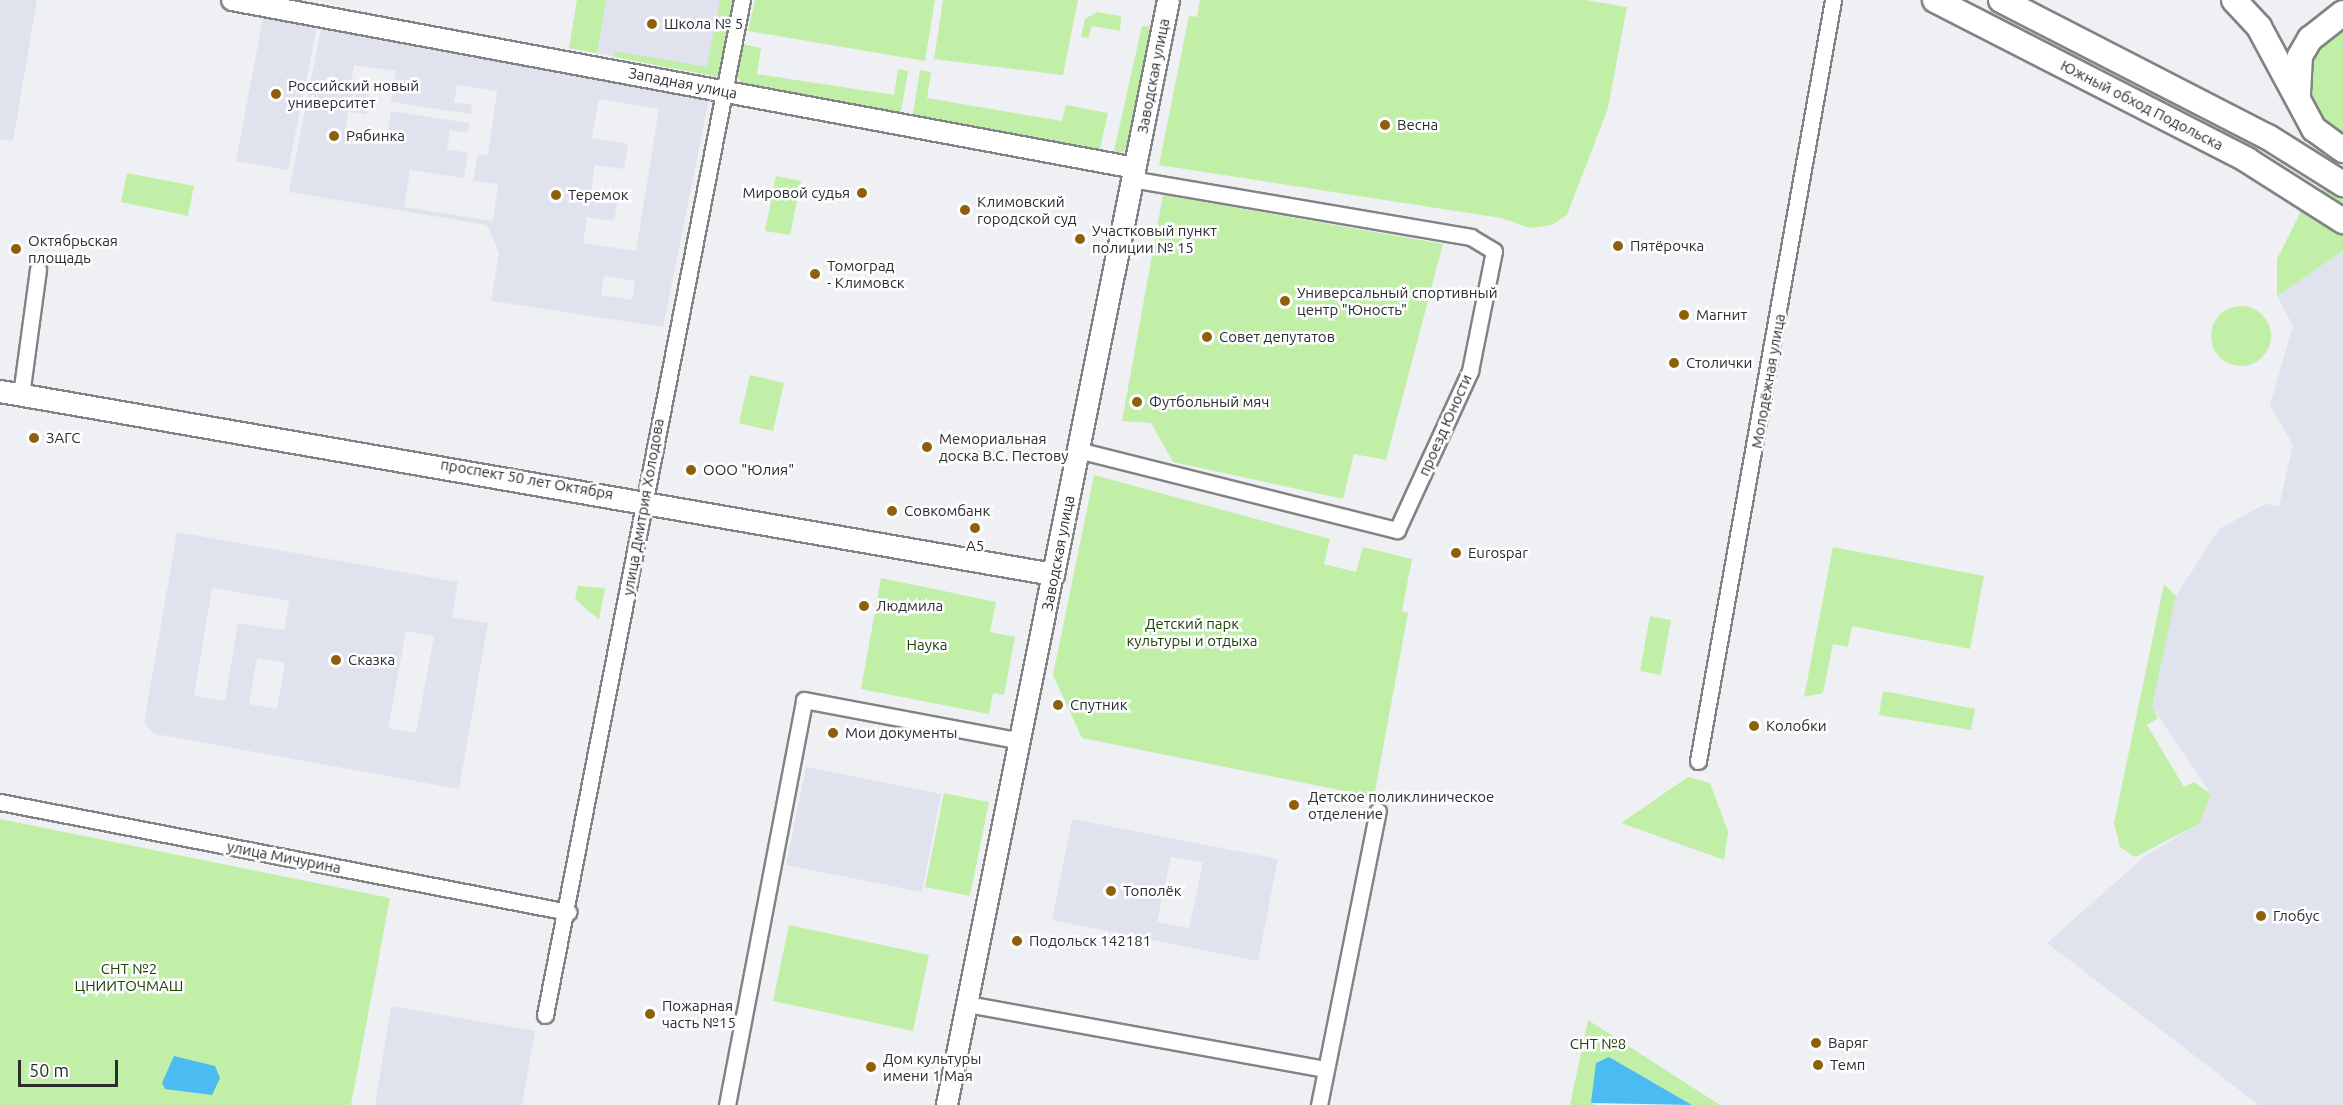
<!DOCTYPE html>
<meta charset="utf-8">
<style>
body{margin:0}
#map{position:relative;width:2343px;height:1105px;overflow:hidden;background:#eff0f3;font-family:Ubuntu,sans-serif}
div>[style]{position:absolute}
.built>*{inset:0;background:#e0e3ed}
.green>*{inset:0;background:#c1efa7}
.round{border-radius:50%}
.water>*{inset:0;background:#4abcf1}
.roads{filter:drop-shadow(2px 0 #828385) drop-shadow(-2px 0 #828385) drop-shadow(0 2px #828385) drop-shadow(0 -2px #828385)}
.minor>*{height:15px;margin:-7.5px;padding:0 7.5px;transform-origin:7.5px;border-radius:7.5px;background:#fff}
.tertiary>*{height:20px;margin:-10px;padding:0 10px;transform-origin:10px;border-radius:10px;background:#fff}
.secondary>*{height:21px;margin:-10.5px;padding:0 10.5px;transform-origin:10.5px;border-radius:10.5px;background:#fff}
.primary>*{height:24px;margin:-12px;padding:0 12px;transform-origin:12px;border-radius:12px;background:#fff}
.dots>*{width:16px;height:16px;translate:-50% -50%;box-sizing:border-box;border:3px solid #fdfeff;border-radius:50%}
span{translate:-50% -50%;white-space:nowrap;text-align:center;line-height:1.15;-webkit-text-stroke:5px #fdfeff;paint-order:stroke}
.poi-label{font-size:15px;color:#2d2d2e}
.left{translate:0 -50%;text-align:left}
.right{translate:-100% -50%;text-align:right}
.street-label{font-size:15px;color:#2d2d2e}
.park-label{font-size:15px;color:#204104}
.scale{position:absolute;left:18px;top:1060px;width:100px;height:27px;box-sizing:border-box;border:3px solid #2d2d2e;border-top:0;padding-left:8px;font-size:18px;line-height:21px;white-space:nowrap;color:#2d2d2e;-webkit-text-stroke:4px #fdfeff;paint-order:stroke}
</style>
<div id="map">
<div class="built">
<i style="clip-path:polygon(0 0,37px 0,13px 141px,0 139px)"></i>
<i style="clip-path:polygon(577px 0,735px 0,719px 77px,569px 48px)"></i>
<i style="clip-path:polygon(263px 18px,317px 27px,288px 170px,236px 161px)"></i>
<i style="clip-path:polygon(evenodd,322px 23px,710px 94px,663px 327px,491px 301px,499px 253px,487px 225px,289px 192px,322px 23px,354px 65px,396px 71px,391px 102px,471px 114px,472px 105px,454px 102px,457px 85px,497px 91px,488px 155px,478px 154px,473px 181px,498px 184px,493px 221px,404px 207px,410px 170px,464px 178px,468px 153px,447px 149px,450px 130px,468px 133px,469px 123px,391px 111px,386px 139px,345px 132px,348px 112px,366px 114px,370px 88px,351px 85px,354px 65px,322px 23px,599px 99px,659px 109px,636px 251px,583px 243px,587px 217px,614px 221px,618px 197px,591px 192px,595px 165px,624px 169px,628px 144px,592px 138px,599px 99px,322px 23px,604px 276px,635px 281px,632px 300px,601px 295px,604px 276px)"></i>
<i style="clip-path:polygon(2343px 251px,2343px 1105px,2259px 1105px,2047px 943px,2145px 856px,2199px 824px,2211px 794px,2152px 707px,2176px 596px,2219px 529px,2265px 504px,2279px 506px,2293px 445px,2270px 405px,2293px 326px,2277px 296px)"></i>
<i style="clip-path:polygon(evenodd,177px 532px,458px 582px,452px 617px,488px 623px,459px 789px,155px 734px,144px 723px,177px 532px,212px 588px,289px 601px,284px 630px,238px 623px,225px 701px,194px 696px,212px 588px,177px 532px,406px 631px,434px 636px,416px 733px,388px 728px,406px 631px,177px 532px,257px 658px,285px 663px,277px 709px,249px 704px,257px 658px)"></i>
<i style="clip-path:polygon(806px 767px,941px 794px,922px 892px,786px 865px)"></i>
<i style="clip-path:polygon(evenodd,1072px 819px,1278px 859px,1258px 961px,1052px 920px,1072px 819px,1171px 857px,1203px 862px,1189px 928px,1157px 922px,1171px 857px)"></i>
<i style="clip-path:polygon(391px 1006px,535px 1031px,522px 1105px,375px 1105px)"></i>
</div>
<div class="green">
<i style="clip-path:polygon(577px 0,606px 0,597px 53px,569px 48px)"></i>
<i style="clip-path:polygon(720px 0,735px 0,719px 77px,614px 57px,615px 51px,707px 67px)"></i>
<i style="clip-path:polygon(755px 0,935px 0,925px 61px,748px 31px)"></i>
<i style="clip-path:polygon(943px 0,1078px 0,1063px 75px,934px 59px)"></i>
<i style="clip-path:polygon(1200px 0,1586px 0,1627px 7px,1608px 108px,1567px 215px,1552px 225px,1530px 228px,1501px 218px,1159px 165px,1189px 16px,1197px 17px)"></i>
<i style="clip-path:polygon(1097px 12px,1121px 16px,1120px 31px,1092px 26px,1088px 38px,1081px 37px,1085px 19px)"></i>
<i style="clip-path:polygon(2343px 23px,2343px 140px,2330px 133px,2310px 105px,2306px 70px,2311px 53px)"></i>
<i style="clip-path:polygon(1142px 26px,1152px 27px,1127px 150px,1113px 155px)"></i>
<i style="clip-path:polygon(743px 44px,761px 48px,757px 74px,894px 95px,898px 69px,908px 71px,900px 117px,746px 88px,736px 76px)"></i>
<i style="clip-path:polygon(920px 70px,931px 72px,927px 98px,1062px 121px,1066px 105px,1108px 113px,1099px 153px,912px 119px)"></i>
<i style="clip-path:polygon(127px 173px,194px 186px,188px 216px,121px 202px)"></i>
<i style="clip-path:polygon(776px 176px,801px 181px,790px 235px,765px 231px)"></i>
<i style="clip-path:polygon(2343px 185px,2343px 251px,2277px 296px,2277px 259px,2304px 205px,2316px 192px)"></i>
<i style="clip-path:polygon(1163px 195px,1443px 244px,1386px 460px,1354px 454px,1343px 499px,1173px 462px,1151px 423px,1122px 421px)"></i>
<i class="round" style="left:2211px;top:306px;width:60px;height:60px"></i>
<i style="clip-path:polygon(750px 375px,784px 383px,773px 431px,739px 423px)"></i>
<i style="clip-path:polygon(1094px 475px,1330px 539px,1324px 564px,1356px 572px,1363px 547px,1412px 559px,1402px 611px,1408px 613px,1374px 797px,1082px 738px,1053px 675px)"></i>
<i style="clip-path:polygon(1833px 547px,1984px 576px,1970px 649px,1852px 626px,1848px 647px,1833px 644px,1823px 693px,1804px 697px)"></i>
<i style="clip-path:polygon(881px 578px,996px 602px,990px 632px,1015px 637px,1004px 695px,993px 693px,989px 714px,861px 689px)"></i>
<i style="clip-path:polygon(2164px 584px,2176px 596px,2152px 707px,2158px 718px,2147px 725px,2184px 787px,2194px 782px,2211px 794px,2199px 824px,2135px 857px,2120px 847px,2114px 823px)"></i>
<i style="clip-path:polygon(578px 586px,605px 588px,599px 620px,575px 599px)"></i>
<i style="clip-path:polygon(1650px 616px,1671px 620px,1661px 675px,1640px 671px)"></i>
<i style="clip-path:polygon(1883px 691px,1975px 709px,1971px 730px,1879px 715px)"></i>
<i style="clip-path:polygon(1688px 777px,1710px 783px,1728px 832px,1724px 860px,1621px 823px)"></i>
<i style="clip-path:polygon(944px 793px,989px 802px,970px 896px,925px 887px)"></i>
<i style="clip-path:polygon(0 819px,390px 898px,351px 1105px,0 1105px)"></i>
<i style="clip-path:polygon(789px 925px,929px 955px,913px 1031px,773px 1001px)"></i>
<i style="clip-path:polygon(1588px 1020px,1720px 1105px,1692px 1105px,1609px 1057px,1591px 1102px,1595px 1105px,1570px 1105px)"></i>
</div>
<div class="water">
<i style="clip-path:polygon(174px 1056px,215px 1066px,220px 1078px,212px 1095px,165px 1089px,162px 1083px)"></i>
<i style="clip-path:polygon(1609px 1057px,1692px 1105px,1591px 1103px,1596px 1063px)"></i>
</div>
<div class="roads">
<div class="minor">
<i style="left:21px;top:395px;width:127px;rotate:-82.3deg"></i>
<i style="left:1078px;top:450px;width:329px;rotate:14.1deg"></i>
<i style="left:1397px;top:530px;width:175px;rotate:-65.3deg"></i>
<i style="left:1470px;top:371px;width:122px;rotate:-78.7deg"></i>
<i style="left:1494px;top:251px;width:27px;rotate:-149deg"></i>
<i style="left:1471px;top:237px;width:344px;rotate:-170.3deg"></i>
<i style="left:1698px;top:761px;width:773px;rotate:-79.94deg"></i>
<i style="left:0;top:802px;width:579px;rotate:10.96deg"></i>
<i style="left:967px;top:1004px;width:364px;rotate:10.3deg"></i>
<i style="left:545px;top:1015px;width:1034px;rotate:-79.02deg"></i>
<i style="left:727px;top:1105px;width:412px;rotate:-79.2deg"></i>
<i style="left:804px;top:700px;width:220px;rotate:10.7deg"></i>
<i style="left:1319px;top:1105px;width:300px;rotate:-78.7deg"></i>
</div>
<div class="tertiary">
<i style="left:232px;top:0;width:918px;rotate:10.54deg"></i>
<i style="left:947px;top:1105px;width:541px;rotate:-78.71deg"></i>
</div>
<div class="secondary">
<i style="left:0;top:391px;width:1069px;rotate:9.86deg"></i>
<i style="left:1053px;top:574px;width:585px;rotate:-78.67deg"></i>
</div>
<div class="primary">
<i style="left:1935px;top:0;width:351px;rotate:27.1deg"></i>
<i style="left:2247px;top:160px;width:114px;rotate:32.4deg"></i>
<i style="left:2001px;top:0;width:300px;rotate:27.2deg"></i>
<i style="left:2268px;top:137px;width:89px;rotate:32.1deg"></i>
<i style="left:2234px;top:0;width:37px;rotate:47deg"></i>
<i style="left:2259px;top:27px;width:116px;rotate:61.7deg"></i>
<i style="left:2314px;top:129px;width:36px;rotate:36deg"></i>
<i style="left:2298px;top:94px;width:38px;rotate:-87deg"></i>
<i style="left:2300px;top:56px;width:20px;rotate:-60deg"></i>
<i style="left:2310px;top:39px;width:42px;rotate:-38.2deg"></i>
</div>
</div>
<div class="dots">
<i style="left:652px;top:24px;background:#905f0c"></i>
<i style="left:276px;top:94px;background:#905f0c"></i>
<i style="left:1385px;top:125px;background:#905f0c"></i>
<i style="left:334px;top:136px;background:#905f0c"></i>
<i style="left:862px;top:193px;background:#905f0c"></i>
<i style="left:556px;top:195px;background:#905f0c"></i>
<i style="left:965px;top:210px;background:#905f0c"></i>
<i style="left:1080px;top:239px;background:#905f0c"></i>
<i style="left:1618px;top:246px;background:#905f0c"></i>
<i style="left:16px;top:249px;background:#905f0c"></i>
<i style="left:815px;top:274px;background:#905f0c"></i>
<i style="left:1285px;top:301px;background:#905f0c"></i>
<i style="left:1684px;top:315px;background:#905f0c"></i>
<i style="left:1207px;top:337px;background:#905f0c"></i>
<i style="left:1674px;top:363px;background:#905f0c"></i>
<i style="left:1137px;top:402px;background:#905f0c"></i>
<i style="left:34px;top:438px;background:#905f0c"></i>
<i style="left:927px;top:447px;background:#905f0c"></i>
<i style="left:691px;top:470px;background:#905f0c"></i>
<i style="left:892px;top:511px;background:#905f0c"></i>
<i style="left:975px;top:528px;background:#905f0c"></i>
<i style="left:1456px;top:553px;background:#905f0c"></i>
<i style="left:864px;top:606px;background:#905f0c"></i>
<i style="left:336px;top:660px;background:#905f0c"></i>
<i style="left:1058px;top:705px;background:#905f0c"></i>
<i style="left:1754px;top:726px;background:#905f0c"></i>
<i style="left:833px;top:733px;background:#905f0c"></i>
<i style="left:1294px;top:805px;background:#905f0c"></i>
<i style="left:1111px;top:891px;background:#905f0c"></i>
<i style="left:2261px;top:916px;background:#905f0c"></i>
<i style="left:1017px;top:941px;background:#905f0c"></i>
<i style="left:650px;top:1014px;background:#905f0c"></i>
<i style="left:1816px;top:1043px;background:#905f0c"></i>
<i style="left:1818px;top:1065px;background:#905f0c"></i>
<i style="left:871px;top:1067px;background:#905f0c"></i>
</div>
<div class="poi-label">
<span class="left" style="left:664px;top:24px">Школа № 5</span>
<span class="left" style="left:288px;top:94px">Российский новый<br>университет</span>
<span class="left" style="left:1397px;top:125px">Весна</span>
<span class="left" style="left:346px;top:136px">Рябинка</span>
<span class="right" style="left:850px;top:193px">Мировой судья</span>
<span class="left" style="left:568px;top:195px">Теремок</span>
<span class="left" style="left:977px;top:210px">Климовский<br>городской суд</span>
<span class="left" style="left:1092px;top:239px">Участковый пункт<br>полиции № 15</span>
<span class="left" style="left:28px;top:249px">Октябрьская<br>площадь</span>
<span class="left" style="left:1630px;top:246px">Пятёрочка</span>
<span class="left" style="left:827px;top:274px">Томоград<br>- Климовск</span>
<span class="left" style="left:1297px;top:301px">Универсальный спортивный<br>центр "Юность"</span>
<span class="left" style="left:1696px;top:315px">Магнит</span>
<span class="left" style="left:1219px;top:337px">Совет депутатов</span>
<span class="left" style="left:1686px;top:363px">Столички</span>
<span class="left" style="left:1149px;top:402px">Футбольный мяч</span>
<span class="left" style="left:46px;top:438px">ЗАГС</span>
<span class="left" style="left:939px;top:447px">Мемориальная<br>доска В.С. Пестову</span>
<span class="left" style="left:703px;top:470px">ООО "Юлия"</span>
<span class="left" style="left:904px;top:511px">Совкомбанк</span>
<span style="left:975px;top:546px">А5</span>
<span class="left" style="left:1468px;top:553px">Eurospar</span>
<span class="left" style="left:876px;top:606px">Людмила</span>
<span class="left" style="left:348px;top:660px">Сказка</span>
<span class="left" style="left:1070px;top:705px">Спутник</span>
<span class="left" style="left:1766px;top:726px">Колобки</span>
<span class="left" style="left:845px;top:733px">Мои документы</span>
<span class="left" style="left:1308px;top:805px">Детское поликлиническое<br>отделение</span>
<span class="left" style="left:1123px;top:891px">Тополёк</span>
<span class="left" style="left:2273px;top:916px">Глобус</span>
<span class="left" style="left:1029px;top:941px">Подольск 142181</span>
<span class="left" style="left:662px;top:1014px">Пожарная<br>часть №15</span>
<span class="left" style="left:1828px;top:1043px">Варяг</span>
<span class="left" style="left:883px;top:1067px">Дом культуры<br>имени 1 Мая</span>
<span class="left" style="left:1830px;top:1065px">Темп</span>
</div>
<div class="street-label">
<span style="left:1153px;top:76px;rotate:-79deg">Заводская улица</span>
<span style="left:683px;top:83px;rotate:11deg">Западная улица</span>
<span style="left:2142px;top:105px;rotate:27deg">Южный обход Подольска</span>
<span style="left:1768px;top:381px;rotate:-80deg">Молодёжная улица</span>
<span style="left:1445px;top:425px;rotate:-66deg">проезд Юности</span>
<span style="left:527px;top:479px;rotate:10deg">проспект 50 лет Октября</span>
<span style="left:643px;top:507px;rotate:-80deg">улица Дмитрия Холодова</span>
<span style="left:1058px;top:553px;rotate:-79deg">Заводская улица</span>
<span style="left:284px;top:857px;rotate:11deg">улица Мичурина</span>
</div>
<div class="park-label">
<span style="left:1192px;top:632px">Детский парк<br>культуры и отдыха</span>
<span style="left:927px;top:645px">Наука</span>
<span style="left:129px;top:977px">СНТ №2<br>ЦНИИТОЧМАШ</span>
<span style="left:1598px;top:1044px">СНТ №8</span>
</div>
<div class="scale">50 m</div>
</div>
